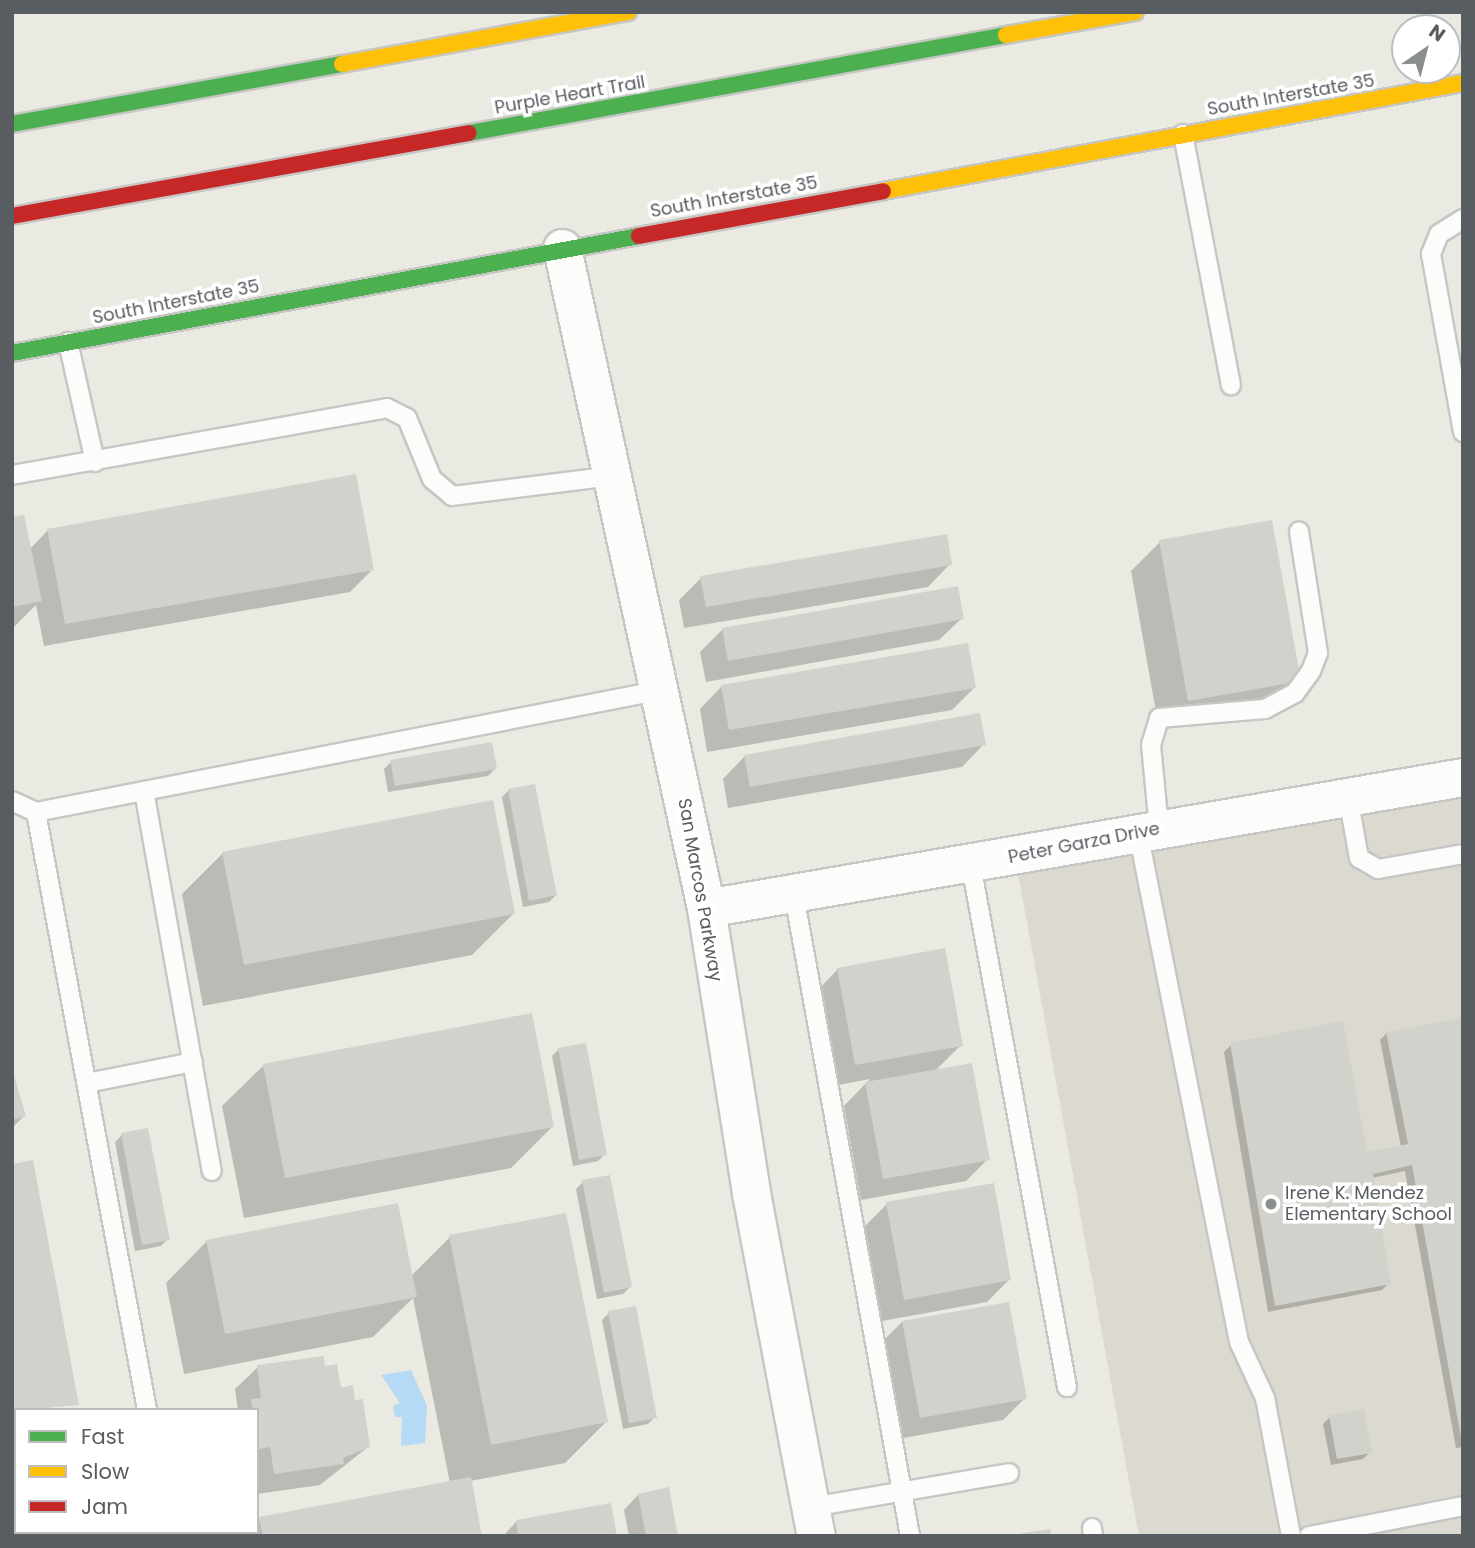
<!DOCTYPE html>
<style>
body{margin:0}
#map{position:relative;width:1475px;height:1548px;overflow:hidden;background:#eae9e2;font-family:Poppins,sans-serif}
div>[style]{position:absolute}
.education>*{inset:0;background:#dbd9d0}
.water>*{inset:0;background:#b5daf6}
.shadow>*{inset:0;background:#0003}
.building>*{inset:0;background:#d2d2cd}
.roads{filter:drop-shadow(2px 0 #c6c7c5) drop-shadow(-2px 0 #c6c7c5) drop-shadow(0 2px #c6c7c5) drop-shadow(0 -2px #c6c7c5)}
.lane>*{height:18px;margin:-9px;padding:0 9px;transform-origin:9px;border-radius:9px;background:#fcfcfb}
.street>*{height:37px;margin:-18.5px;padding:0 18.5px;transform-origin:18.5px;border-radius:18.5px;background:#fcfcfb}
.fast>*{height:16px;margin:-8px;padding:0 8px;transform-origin:8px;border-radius:8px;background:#4caf50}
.slow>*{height:16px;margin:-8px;padding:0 8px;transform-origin:8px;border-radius:8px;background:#ffc107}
.jam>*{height:16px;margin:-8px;padding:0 8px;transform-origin:8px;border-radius:8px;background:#c62828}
.dots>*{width:19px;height:19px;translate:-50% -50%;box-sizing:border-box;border:4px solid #fff;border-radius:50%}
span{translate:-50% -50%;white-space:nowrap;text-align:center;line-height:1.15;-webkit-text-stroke:7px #fff;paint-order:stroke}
.street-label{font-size:18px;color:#585d62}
.poi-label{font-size:18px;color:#585d62}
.left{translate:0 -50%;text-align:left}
.frame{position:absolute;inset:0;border:14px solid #585d62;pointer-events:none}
.legend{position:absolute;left:14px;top:1408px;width:245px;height:126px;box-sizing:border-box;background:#fff;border:2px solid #bcbec0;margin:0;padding:9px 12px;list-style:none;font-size:21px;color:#585d62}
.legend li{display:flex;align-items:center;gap:14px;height:35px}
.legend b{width:35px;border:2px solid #bcbec0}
.north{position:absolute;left:1391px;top:14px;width:70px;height:70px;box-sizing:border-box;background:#fff;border:2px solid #bcbec0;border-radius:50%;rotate:35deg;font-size:19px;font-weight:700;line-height:28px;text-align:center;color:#585d62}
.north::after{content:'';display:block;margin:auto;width:24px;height:32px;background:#8b8e8f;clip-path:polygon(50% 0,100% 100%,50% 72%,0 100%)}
</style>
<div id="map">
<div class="education">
<i style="clip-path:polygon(1463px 794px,1463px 1536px,1139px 1536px,1018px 873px)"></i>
</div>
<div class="water">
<i style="clip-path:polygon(411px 1370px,427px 1406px,425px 1443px,401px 1446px,402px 1417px,395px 1417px,393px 1406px,400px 1403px,381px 1375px)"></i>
</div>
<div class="shadow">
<i style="clip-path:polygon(12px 519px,30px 549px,48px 530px,372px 570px,350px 592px,44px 646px,36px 605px,12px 629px)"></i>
<i style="clip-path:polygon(1160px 542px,1299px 681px,1270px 710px,1159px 729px,1131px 571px)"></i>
<i style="clip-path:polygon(950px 564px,928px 587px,684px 628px,679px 600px,701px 578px)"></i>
<i style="clip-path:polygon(962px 618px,939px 640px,706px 682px,700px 652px,722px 630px)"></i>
<i style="clip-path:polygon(722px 686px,974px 688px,952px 710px,707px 752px,700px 709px)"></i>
<i style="clip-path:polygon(984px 744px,962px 767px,728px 808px,723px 779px,745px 756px)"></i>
<i style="clip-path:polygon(391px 762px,495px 769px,488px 776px,388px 792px,384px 769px)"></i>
<i style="clip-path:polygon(509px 790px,556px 895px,549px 902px,523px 907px,502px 797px)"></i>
<i style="clip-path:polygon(223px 853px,513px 914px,472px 955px,203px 1006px,182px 894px)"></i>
<i style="clip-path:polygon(838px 969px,961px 1045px,935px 1071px,988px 1159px,966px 1181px,861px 1200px,844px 1106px,870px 1079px,833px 1086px,816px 992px)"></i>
<i style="clip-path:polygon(1463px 1020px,1463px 1447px,1456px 1448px,1405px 1171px,1372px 1178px,1389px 1283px,1382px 1290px,1268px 1312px,1224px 1052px,1231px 1045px,1366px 1154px,1401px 1147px,1380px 1040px,1387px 1033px)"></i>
<i style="clip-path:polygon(559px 1049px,605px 1154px,598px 1161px,573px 1166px,552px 1056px)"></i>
<i style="clip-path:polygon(264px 1065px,552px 1127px,511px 1168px,244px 1218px,222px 1106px)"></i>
<i style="clip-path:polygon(12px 1073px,24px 1116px,12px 1128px)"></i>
<i style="clip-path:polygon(122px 1135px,168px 1239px,161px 1246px,135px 1251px,115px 1142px)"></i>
<i style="clip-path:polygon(12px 1166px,77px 1405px,16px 1410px,12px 1450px)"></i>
<i style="clip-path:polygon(583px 1182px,630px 1287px,623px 1294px,597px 1299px,576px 1189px)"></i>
<i style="clip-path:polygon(887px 1204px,1009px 1280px,987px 1302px,882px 1321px,865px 1226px)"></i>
<i style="clip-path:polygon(450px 1237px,606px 1422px,565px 1463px,470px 1481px,480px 1536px,244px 1536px,257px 1532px,260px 1519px,450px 1483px,413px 1298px,373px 1337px,184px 1374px,166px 1283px,207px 1241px,411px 1276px)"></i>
<i style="clip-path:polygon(609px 1313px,655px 1417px,648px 1424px,623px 1429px,602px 1320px)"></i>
<i style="clip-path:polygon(902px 1322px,1025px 1398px,1003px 1420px,898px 1439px,880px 1344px)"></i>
<i style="clip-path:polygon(258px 1367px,324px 1368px,354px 1402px,368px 1447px,320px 1485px,257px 1494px,257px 1410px,238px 1410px,235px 1389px)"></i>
<i style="clip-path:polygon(1330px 1417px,1370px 1452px,1363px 1459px,1331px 1465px,1323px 1424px)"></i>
<i style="clip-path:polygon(12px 1470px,16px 1532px,99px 1536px,12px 1536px)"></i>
<i style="clip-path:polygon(638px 1495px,676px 1536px,629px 1536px,624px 1510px)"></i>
<i style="clip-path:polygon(516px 1522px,615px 1536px,503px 1536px)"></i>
<i style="clip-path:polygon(181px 1532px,216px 1532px,217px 1536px,182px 1536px)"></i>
</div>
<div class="building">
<i style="clip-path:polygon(356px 474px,374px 570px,65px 624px,47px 529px)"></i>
<i style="clip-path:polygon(24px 515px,42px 601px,12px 607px,12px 517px)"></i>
<i style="clip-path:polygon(1272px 520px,1301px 681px,1188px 701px,1159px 540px)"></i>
<i style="clip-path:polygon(947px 534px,952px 565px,706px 607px,700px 576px)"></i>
<i style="clip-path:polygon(958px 586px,964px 619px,728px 661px,722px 628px)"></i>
<i style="clip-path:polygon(968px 643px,976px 688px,729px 730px,721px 685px)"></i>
<i style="clip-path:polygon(980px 713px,986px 745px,750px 787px,744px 755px)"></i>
<i style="clip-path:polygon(492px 742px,497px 769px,395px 786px,390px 760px)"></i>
<i style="clip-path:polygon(535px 784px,557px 895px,529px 901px,508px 789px)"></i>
<i style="clip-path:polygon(493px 800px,515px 914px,244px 965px,222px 852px)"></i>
<i style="clip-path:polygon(945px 948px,963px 1046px,855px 1065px,837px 968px)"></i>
<i style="clip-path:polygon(532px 1013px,554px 1127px,285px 1178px,263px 1064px)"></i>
<i style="clip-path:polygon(1463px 1018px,1463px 1437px,1461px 1437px,1412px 1165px,1373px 1174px,1391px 1284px,1275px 1306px,1230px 1043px,1343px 1021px,1367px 1152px,1408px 1144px,1386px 1032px)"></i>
<i style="clip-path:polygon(586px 1043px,607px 1155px,579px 1160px,558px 1048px)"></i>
<i style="clip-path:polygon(972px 1063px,990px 1160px,883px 1179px,865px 1082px)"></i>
<i style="clip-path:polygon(12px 1069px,26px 1116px,12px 1120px)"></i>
<i style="clip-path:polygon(148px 1128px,170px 1240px,142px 1245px,121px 1133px)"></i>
<i style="clip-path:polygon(33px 1160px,79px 1405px,16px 1410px,12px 1417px,12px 1164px)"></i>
<i style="clip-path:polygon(610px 1175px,632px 1287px,604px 1293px,582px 1180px)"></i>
<i style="clip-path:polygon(994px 1183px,1011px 1280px,904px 1300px,886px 1202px)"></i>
<i style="clip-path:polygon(398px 1203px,417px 1297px,225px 1334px,206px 1240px)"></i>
<i style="clip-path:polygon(566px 1213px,608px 1422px,491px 1445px,449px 1235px)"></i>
<i style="clip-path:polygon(1009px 1302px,1027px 1399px,920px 1418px,902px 1321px)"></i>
<i style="clip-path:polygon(636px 1306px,657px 1418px,629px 1423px,608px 1311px)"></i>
<i style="clip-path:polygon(324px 1356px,325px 1366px,337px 1364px,341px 1388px,353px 1385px,355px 1400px,363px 1399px,370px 1447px,343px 1458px,344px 1464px,274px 1474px,270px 1447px,259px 1449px,251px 1399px,261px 1398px,257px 1365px)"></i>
<i style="clip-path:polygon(1364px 1409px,1372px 1453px,1337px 1459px,1329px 1415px)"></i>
<i style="clip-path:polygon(12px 1468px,16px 1532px,101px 1536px,12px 1536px)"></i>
<i style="clip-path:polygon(471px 1477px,482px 1536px,263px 1536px,259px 1517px)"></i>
<i style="clip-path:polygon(669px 1487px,678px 1536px,646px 1536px,638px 1494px)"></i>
<i style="clip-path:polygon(611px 1503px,617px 1536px,518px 1536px,516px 1520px)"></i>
<i style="clip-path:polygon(1050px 1529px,1052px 1536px,1018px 1536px,1018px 1534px)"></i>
</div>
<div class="roads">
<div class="lane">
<i style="left:1183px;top:134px;width:256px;rotate:79.2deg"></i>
<i style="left:1463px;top:219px;width:28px;rotate:148deg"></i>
<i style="left:1439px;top:234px;width:22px;rotate:112deg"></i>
<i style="left:1431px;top:254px;width:181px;rotate:79.8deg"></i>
<i style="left:68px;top:342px;width:123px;rotate:77.3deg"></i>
<i style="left:12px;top:475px;width:381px;rotate:-10.1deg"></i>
<i style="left:387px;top:408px;width:22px;rotate:27deg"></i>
<i style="left:407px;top:418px;width:66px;rotate:67.7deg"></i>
<i style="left:432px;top:479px;width:26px;rotate:40deg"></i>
<i style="left:452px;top:496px;width:162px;rotate:-7.1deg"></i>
<i style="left:144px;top:791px;width:386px;rotate:79.9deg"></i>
<i style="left:1348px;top:797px;width:62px;rotate:79.8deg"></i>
<i style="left:1359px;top:858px;width:22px;rotate:30deg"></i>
<i style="left:1378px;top:869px;width:86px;rotate:-10deg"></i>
<i style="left:12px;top:801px;width:26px;rotate:25deg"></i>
<i style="left:36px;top:812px;width:638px;rotate:-11.03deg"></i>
<i style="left:36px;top:812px;width:608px;rotate:79.48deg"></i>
<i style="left:1159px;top:828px;width:83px;rotate:-95.5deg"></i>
<i style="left:1151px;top:745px;width:28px;rotate:-73deg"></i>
<i style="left:1159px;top:718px;width:106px;rotate:-4.9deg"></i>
<i style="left:1265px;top:709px;width:34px;rotate:-28deg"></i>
<i style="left:1295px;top:693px;width:27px;rotate:-54deg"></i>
<i style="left:1311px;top:671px;width:19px;rotate:-69deg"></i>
<i style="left:1318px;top:653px;width:123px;rotate:-98.9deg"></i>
<i style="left:1138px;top:832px;width:520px;rotate:78.8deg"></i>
<i style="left:1239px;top:1342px;width:62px;rotate:65.1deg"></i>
<i style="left:1265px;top:1398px;width:140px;rotate:79.3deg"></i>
<i style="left:971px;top:865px;width:531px;rotate:79.58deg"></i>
<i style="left:794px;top:895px;width:651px;rotate:79.74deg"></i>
<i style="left:87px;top:1083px;width:108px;rotate:-11.2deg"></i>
<i style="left:811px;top:1507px;width:201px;rotate:-9.7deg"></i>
<i style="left:1092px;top:1528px;width:8px;rotate:83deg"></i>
<i style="left:170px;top:1532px;width:4px;rotate:76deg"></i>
<i style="left:1309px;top:1536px;width:157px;rotate:-11deg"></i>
</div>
<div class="street">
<i style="left:562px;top:248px;width:676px;rotate:77.69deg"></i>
<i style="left:706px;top:908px;width:289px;rotate:81deg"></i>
<i style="left:751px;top:1193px;width:349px;rotate:79.3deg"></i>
<i style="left:706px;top:908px;width:768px;rotate:-9.82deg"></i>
</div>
<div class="fast">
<i style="left:12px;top:124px;width:335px;rotate:-10.3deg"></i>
<i style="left:469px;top:133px;width:546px;rotate:-10.34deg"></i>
<i style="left:12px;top:353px;width:638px;rotate:-10.57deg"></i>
</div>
<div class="slow">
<i style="left:1006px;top:35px;width:131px;rotate:-10.1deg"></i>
<i style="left:342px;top:64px;width:291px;rotate:-10.3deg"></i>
<i style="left:883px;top:191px;width:590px;rotate:-10.55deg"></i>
</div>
<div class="jam">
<i style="left:12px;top:216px;width:464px;rotate:-10.3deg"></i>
<i style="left:639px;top:236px;width:248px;rotate:-10.4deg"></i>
</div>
</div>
<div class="dots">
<i style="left:1271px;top:1204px;background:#8b8e8f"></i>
</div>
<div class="street-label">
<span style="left:570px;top:95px;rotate:-10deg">Purple Heart Trail</span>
<span style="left:1291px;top:95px;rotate:-10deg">South Interstate 35</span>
<span style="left:734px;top:197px;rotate:-10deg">South Interstate 35</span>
<span style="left:176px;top:302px;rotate:-11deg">South Interstate 35</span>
<span style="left:1084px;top:843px;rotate:-11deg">Peter Garza Drive</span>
<span style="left:700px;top:890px;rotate:80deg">San Marcos Parkway</span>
</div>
<div class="poi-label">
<span class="left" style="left:1285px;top:1204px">Irene K. Mendez<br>Elementary School</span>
</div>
<div class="frame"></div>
<ul class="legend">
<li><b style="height:9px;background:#4caf50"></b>Fast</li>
<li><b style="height:9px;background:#ffc107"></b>Slow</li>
<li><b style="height:9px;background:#c62828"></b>Jam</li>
</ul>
<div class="north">N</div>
</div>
